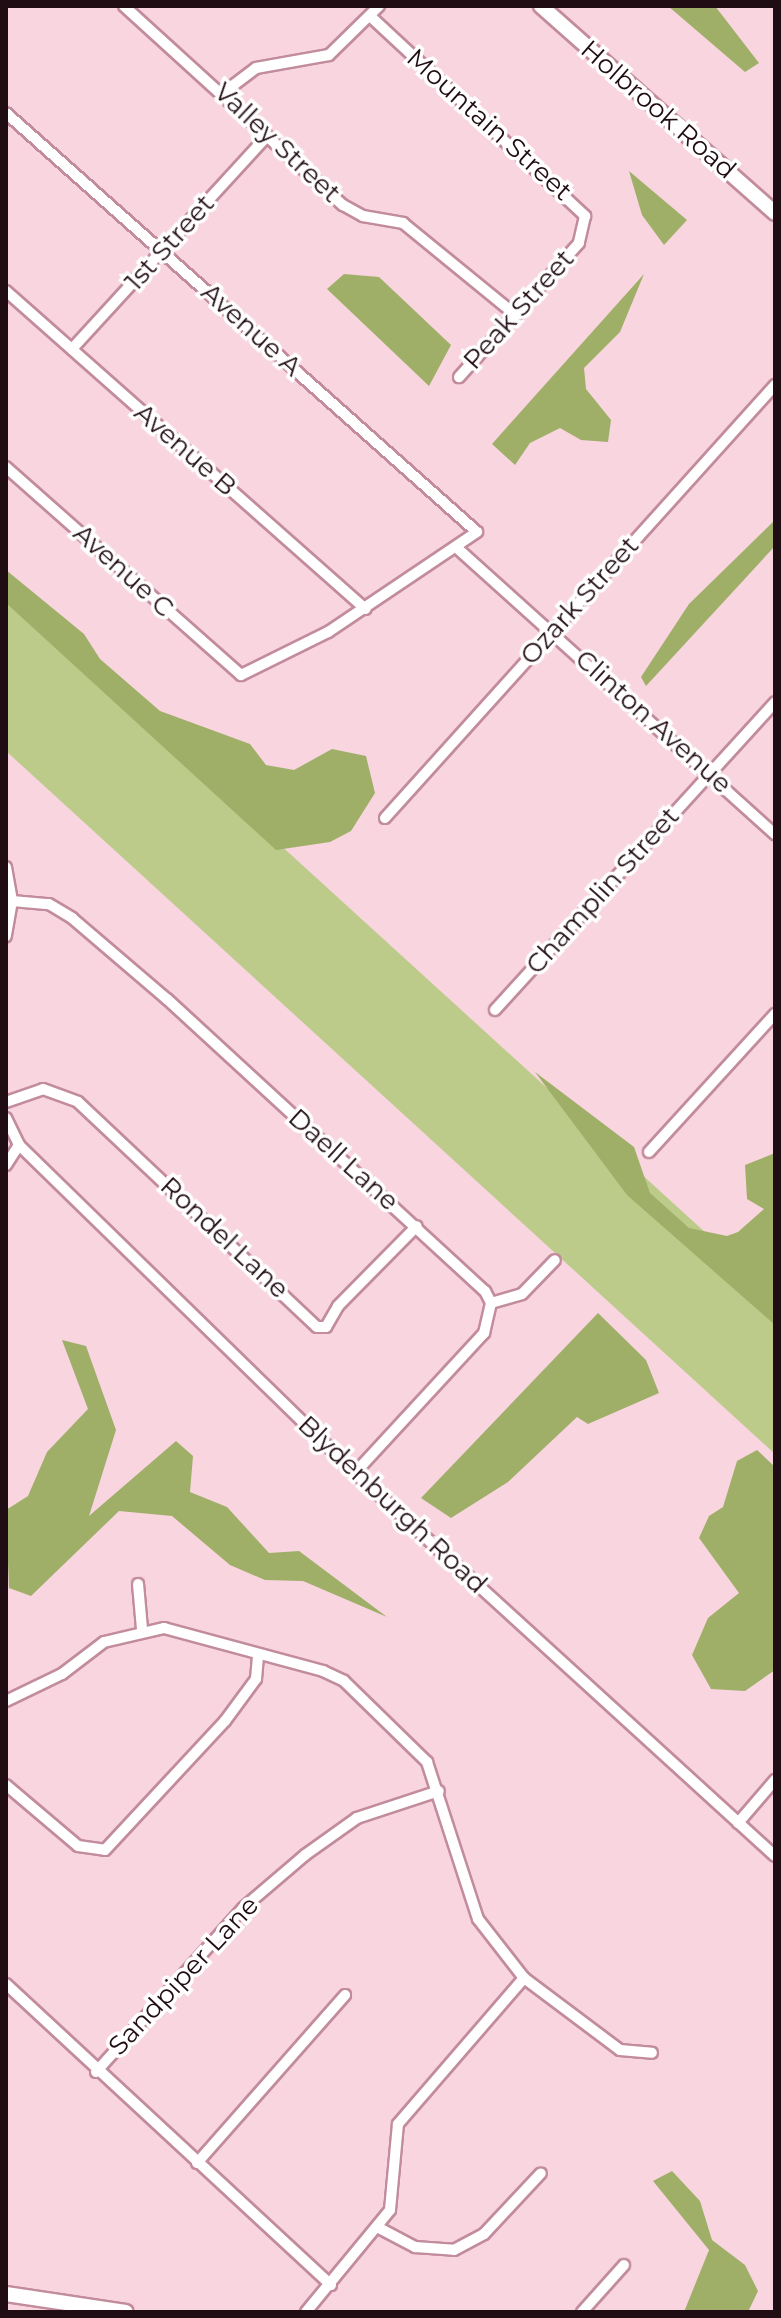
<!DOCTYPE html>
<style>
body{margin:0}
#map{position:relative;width:781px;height:2318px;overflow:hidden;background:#f8d5df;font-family:Montserrat,sans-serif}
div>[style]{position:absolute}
.green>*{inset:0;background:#bccb8a}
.forest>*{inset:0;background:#9faf68}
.roads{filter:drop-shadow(2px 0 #c28c9c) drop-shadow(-2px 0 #c28c9c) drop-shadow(0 2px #c28c9c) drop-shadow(0 -2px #c28c9c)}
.street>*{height:10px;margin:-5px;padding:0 5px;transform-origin:5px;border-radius:5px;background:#fff}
.secondary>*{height:14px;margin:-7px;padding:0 7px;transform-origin:7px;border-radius:7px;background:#fff}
span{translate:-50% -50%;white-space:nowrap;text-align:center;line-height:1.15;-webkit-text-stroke:7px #fff;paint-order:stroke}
.street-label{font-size:26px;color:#200c13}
.frame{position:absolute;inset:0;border:8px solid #200c13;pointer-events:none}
</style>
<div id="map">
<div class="green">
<i style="clip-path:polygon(6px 595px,775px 1296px,775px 1454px,6px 751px)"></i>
</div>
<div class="forest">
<i style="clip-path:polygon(668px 6px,715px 6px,759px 63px,745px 72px)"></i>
<i style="clip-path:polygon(629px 171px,687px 220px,664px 245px,642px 215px)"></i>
<i style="clip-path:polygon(344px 274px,379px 277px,451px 345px,429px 386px,327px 289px)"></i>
<i style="clip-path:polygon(644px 274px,620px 332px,584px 368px,586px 389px,611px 420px,608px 442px,581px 440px,560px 428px,530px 443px,515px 465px,492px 444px)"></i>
<i style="clip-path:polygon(775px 520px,775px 546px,646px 686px,641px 677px,689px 604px)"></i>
<i style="clip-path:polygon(6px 570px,84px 634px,100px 659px,160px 711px,250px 744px,266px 765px,294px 770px,332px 749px,366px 756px,375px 793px,351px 831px,330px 842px,276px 850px,6px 603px)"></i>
<i style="clip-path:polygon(535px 1072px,634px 1147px,650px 1193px,689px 1228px,727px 1236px,738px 1232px,764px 1209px,747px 1199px,745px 1165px,775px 1153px,775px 1325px,627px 1195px)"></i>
<i style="clip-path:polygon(598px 1313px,646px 1360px,659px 1393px,588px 1424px,577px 1417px,508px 1482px,451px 1518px,421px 1498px)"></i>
<i style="clip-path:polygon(62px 1340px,86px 1346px,116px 1430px,89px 1516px,176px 1441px,193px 1456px,190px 1492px,227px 1507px,269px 1553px,299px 1551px,387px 1617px,303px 1581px,265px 1580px,230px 1565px,172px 1516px,119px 1511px,31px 1596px,9px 1588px,6px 1510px,28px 1496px,47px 1452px,88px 1409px)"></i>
<i style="clip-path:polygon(757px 1450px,775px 1467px,775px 1670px,745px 1691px,711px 1689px,692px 1655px,708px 1618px,739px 1593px,699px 1538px,709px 1516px,723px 1507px,737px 1461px)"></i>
<i style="clip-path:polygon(672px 2171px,700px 2201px,712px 2240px,745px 2265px,758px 2291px,748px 2312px,684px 2312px,709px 2250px,653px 2181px)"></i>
</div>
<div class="roads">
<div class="street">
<i style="left:124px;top:6px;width:296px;rotate:42.3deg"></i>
<i style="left:343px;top:205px;width:23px;rotate:29deg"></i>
<i style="left:363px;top:216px;width:41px;rotate:9.9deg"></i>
<i style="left:403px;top:223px;width:146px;rotate:39.2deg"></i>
<i style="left:370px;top:16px;width:294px;rotate:42.9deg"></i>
<i style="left:585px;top:216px;width:28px;rotate:103deg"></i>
<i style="left:579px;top:243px;width:180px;rotate:131.8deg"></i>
<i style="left:223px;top:93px;width:41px;rotate:-37.1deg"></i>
<i style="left:256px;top:68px;width:74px;rotate:-10.1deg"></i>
<i style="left:329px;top:55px;width:70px;rotate:-44.4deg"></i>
<i style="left:6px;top:113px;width:630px;rotate:41.66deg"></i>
<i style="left:477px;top:532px;width:179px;rotate:146.1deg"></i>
<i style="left:328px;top:632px;width:97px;rotate:153.7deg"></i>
<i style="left:241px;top:675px;width:314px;rotate:-138.5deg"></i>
<i style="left:6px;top:291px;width:480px;rotate:41.5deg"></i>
<i style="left:72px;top:349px;width:289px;rotate:-47.5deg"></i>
<i style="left:457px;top:548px;width:428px;rotate:42deg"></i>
<i style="left:385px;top:818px;width:583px;rotate:-47.99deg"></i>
<i style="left:6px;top:867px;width:35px;rotate:80deg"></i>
<i style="left:12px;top:901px;width:36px;rotate:100deg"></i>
<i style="left:12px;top:901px;width:37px;rotate:5deg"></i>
<i style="left:49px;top:904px;width:27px;rotate:31deg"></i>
<i style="left:72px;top:918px;width:125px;rotate:40.5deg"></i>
<i style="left:167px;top:999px;width:432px;rotate:42.6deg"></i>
<i style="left:485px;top:1291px;width:13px;rotate:63deg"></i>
<i style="left:491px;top:1303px;width:31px;rotate:103deg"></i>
<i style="left:484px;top:1333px;width:190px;rotate:132.7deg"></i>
<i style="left:495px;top:1010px;width:416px;rotate:-47.7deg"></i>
<i style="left:6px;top:1102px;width:39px;rotate:-19deg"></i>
<i style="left:43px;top:1089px;width:37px;rotate:20deg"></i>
<i style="left:78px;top:1102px;width:328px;rotate:43.3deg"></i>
<i style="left:317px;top:1327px;width:9px"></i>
<i style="left:326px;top:1327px;width:24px;rotate:-60deg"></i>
<i style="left:338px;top:1306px;width:112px;rotate:-45.4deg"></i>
<i style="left:6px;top:1118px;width:30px;rotate:64deg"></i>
<i style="left:19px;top:1145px;width:470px;rotate:44.3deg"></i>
<i style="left:355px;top:1473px;width:568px;rotate:42.36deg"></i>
<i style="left:649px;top:1152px;width:187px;rotate:-47.6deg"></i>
<i style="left:6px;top:1165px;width:24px;rotate:-57deg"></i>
<i style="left:491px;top:1303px;width:32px;rotate:-16deg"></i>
<i style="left:522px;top:1294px;width:47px;rotate:-45.9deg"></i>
<i style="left:138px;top:1584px;width:45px;rotate:84.9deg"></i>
<i style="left:6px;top:1701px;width:62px;rotate:-25.7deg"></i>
<i style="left:62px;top:1674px;width:53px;rotate:-37.3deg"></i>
<i style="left:104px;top:1642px;width:62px;rotate:-13.1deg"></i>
<i style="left:164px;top:1628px;width:165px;rotate:15.1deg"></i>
<i style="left:323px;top:1671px;width:23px;rotate:25deg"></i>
<i style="left:344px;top:1681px;width:116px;rotate:44.3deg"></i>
<i style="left:427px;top:1762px;width:165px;rotate:72deg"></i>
<i style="left:478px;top:1919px;width:75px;rotate:52.1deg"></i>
<i style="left:524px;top:1978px;width:120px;rotate:36.9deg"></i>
<i style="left:620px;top:2050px;width:32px;rotate:5deg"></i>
<i style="left:6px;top:1785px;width:94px;rotate:40.3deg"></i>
<i style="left:78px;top:1846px;width:27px;rotate:8deg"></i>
<i style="left:105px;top:1850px;width:176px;rotate:-47.1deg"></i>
<i style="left:225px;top:1721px;width:52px;rotate:-53.6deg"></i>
<i style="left:256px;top:1679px;width:24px;rotate:-85deg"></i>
<i style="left:738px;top:1823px;width:57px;rotate:-49.3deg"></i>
<i style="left:6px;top:1984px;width:443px;rotate:42.8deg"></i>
<i style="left:96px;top:2072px;width:220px;rotate:-48.1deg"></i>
<i style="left:243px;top:1908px;width:82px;rotate:-40.5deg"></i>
<i style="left:305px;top:1855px;width:64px;rotate:-35.4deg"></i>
<i style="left:357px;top:1818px;width:86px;rotate:-18.2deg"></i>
<i style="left:197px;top:2163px;width:224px;rotate:-48.6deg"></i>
<i style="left:379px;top:2228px;width:41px;rotate:27.8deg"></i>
<i style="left:415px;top:2247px;width:39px;rotate:4deg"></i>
<i style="left:454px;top:2250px;width:34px;rotate:-28deg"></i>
<i style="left:484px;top:2234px;width:83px;rotate:-46.9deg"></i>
<i style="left:306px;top:2312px;width:132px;rotate:-50.5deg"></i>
<i style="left:390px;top:2210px;width:86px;rotate:-84.7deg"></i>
<i style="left:398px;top:2124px;width:193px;rotate:-49.2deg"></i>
<i style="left:582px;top:2312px;width:63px;rotate:-48.2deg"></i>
</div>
<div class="secondary">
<i style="left:541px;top:6px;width:312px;rotate:41.5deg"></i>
<i style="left:6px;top:2294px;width:121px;rotate:8.5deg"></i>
</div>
</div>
<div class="street-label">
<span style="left:658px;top:110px;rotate:41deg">Holbrook Road</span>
<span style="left:489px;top:125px;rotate:42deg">Mountain Street</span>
<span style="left:277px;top:143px;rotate:43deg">Valley Street</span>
<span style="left:170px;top:243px;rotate:-48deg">1st Street</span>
<span style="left:519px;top:310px;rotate:-48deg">Peak Street</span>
<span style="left:251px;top:330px;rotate:42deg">Avenue A</span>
<span style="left:185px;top:450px;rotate:41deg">Avenue B</span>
<span style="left:123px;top:571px;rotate:42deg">Avenue C</span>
<span style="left:580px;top:601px;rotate:-48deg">Ozark Street</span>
<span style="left:653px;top:722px;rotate:42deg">Clinton Avenue</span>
<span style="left:603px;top:891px;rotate:-48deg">Champlin Street</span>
<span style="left:343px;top:1160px;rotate:42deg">Daell Lane</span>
<span style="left:224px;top:1238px;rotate:43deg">Rondel Lane</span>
<span style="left:392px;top:1505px;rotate:43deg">Blydenburgh Road</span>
<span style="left:184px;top:1976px;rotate:-47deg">Sandpiper Lane</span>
</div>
<div class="frame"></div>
</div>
